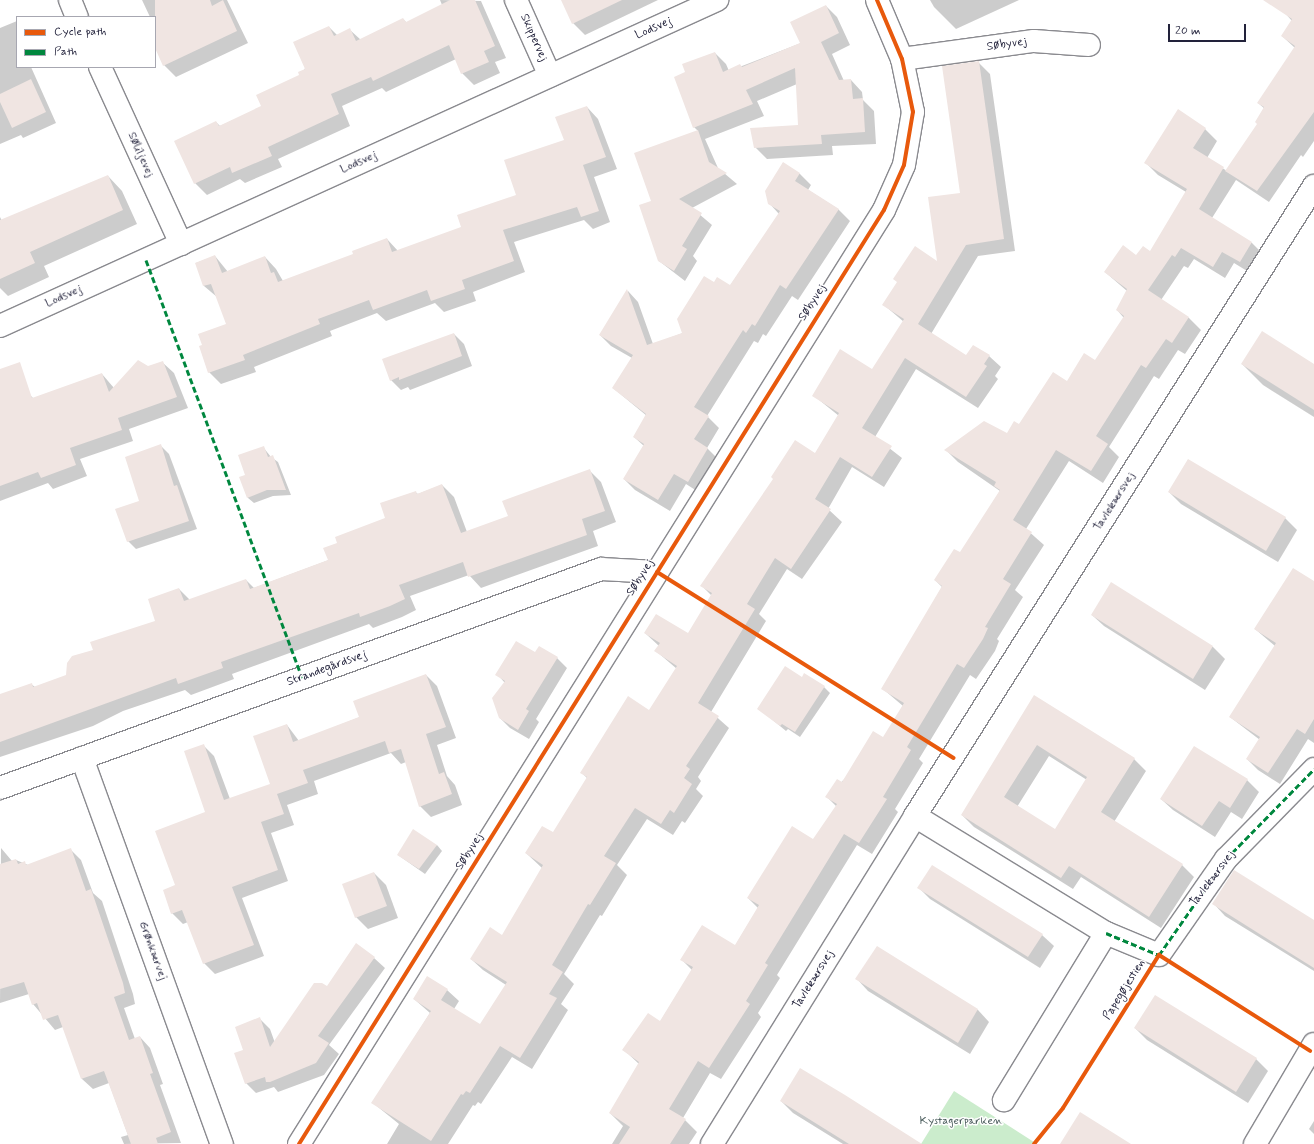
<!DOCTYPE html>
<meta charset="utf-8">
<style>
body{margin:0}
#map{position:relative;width:1314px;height:1144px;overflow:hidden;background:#fff;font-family:Mynerve,sans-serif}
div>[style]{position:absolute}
.green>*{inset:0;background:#cbeccc}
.shadow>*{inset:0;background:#0003}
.building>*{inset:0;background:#f0e5e2}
.roads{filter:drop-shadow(1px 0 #8a8a8f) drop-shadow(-1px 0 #8a8a8f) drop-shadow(0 1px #8a8a8f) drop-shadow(0 -1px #8a8a8f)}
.minor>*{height:22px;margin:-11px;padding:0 11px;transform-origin:11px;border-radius:11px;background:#fff}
.quiet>*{height:3px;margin-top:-1.5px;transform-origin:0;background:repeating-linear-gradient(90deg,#00873e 0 6px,transparent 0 9px)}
.cycleway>*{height:4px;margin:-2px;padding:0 2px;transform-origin:2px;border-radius:2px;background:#e8590c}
span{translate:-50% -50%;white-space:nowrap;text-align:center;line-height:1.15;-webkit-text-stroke:3px #fff;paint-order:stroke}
.street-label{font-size:12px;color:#22223b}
.park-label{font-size:12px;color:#485a5a}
.legend{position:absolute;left:16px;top:16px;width:140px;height:52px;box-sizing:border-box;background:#fff;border:1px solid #a7a7b1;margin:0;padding:5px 7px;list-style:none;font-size:12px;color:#22223b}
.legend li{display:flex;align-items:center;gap:8px;height:20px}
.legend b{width:20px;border:1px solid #a7a7b1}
.scale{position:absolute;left:1168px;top:24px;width:78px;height:18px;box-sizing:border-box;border:2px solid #22223b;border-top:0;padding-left:5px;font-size:12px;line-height:14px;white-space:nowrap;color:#22223b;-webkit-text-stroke:3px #fff;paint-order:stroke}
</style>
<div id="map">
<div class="green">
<i style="clip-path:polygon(954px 1091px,1037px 1144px,921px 1144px)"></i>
</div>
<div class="shadow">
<i style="clip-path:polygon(142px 0,227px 0,248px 43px,176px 77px,164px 65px,155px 45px,155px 17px,150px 17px)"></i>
<i style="clip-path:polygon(440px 0,481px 1px,506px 58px,495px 62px,500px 73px,474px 85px,462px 73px,456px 59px,386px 92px,382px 88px,342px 106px,350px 126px,278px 159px,282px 167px,245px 183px,240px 179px,207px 195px,195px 183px,216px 122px,220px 126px,262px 107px,301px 75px,329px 27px,337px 35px,350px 30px,361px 40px,403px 19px,407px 23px,442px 5px)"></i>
<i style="clip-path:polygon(562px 0,658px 0,585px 35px,573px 23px)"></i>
<i style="clip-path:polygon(930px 0,1019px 0,956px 29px,934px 7px)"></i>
<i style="clip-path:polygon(1292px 0,1314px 0,1314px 141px,1303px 157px,1301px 155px,1269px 202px,1236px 180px,1212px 218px,1252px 243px,1264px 255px,1252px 274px,1234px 263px,1225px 278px,1194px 259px,1188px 268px,1184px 266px,1161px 300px,1189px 318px,1201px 330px,1185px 354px,1178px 350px,1159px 379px,1154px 376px,1109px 447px,1119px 457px,1103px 483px,1069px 461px,1026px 529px,1044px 545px,1015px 590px,1023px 597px,997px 639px,999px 641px,995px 651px,976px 679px,970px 675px,919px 759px,923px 763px,895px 809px,898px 812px,872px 854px,857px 845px,777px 975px,780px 978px,758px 1013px,761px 1017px,721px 1079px,710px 1073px,683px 1118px,697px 1132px,689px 1144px,612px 1144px,623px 1126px,610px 1113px,639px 1064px,624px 1050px,660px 1022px,692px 970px,682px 960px,735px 946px,758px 908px,748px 898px,813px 840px,837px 807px,827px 797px,884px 738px,903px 706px,883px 689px,942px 587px,935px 580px,960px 554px,1000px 491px,958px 462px,946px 450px,1007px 435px,1067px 382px,1096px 361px,1124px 318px,1117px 310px,1127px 291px,1105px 272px,1150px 253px,1186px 192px,1158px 175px,1146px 163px,1205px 129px,1217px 141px,1207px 158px,1227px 171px,1259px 124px,1265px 109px,1258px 103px,1295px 48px,1282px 36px,1292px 21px,1284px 12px)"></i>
<i style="clip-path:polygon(826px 6px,837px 17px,850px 45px,832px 54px,844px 81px,851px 80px,862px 92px,863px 100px,874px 111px,876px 144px,832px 146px,833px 155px,767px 159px,755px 147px,799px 126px,797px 84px,757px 101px,764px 116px,705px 139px,718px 168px,737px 184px,692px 208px,712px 225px,693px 256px,697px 261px,685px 281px,659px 261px,652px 202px,698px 131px,694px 127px,686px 72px,715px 53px,726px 64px,729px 71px,801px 43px)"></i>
<i style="clip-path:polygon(17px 21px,17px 67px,31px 67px,56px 123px,23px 138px,21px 135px,0 144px,0 28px)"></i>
<i style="clip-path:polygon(978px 62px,990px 74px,1015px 251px,978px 256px,931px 334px,966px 356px,989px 356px,1001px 367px,995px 376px,998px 379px,978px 408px,916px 369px,875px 437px,902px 458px,884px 487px,852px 467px,828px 509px,842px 522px,802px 579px,787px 569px,759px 614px,766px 621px,711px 712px,729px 728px,698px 777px,701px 781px,696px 789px,703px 796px,685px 823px,682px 821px,673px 835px,647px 819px,617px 865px,627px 875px,602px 916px,600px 915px,564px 974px,574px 984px,561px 1004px,568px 1010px,532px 1069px,512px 1057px,481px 1104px,478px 1102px,475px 1106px,473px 1105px,448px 1144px,387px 1144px,399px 1124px,373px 1103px,430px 1013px,414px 999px,447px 990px,459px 1001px,454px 1009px,480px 1026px,506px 985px,483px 970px,471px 959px,503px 936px,542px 868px,526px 853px,553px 834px,588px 779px,581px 772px,649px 711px,677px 669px,656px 651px,659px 646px,645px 633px,688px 635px,712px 596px,702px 586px,815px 454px,839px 416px,813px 395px,873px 370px,904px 322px,884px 305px,938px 263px,961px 194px)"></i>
<i style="clip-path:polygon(587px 107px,598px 119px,617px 169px,594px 177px,610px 222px,593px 229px,584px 220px,514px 242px,525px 272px,473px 292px,476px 301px,444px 312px,435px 303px,386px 321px,377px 313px,330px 331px,332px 336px,254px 367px,256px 372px,221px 384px,209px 372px,203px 345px,227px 325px,217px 297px,204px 286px,196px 263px,215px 256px,228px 272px,265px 257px,276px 269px,283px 281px,354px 255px,387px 239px,398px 251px,463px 228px,518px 195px,565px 141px)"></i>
<i style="clip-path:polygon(783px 163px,800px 174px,811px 185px,808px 190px,838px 209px,850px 221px,798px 300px,792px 296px,766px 336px,763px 334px,758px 343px,754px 341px,707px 416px,719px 428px,707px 448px,719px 460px,700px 493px,686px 484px,670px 511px,635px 490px,624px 479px,644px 446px,634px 437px,647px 416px,613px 388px,632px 358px,611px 346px,600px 335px,628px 291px,638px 302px,653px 344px,683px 333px,715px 283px,730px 286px,779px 214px,769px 203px)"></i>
<i style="clip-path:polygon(108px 176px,122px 191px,137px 224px,44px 266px,49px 277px,8px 296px,0 288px,0 217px,2px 221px)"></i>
<i style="clip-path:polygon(454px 334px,464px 344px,472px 366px,410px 390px,408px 387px,401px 390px,391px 380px)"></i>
<i style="clip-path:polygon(162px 362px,174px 373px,188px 408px,129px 429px,133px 441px,80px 459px,87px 476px,53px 489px,48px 483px,0 501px,0 407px,31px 396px,34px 399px,102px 374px,114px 388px)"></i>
<i style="clip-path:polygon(1242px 364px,1314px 365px,1314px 417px,1263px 385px)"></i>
<i style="clip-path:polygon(161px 446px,169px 454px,197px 529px,136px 549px,128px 541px)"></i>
<i style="clip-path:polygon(263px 447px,271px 457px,278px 462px,291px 495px,273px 496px,254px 503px,248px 498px,246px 476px)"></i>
<i style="clip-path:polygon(1188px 460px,1285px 518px,1297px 530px,1278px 562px,1181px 504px,1169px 492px)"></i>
<i style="clip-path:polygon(589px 470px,601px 482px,616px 522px,593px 531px,598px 546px,481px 588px,469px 575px,410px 596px,416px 610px,402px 617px,373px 628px,369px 624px,232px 674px,234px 679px,191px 695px,185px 690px,123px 711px,93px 726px,0 757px,0 695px,31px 684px,35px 687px,67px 676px,94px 651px,157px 621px,179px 589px,190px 600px,246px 580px,254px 588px,329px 560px,338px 544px,386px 518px,415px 492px,418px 494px,442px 485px,454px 497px,467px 532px,509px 517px)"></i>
<i style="clip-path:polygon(1314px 582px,1314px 743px,1308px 739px,1280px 784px,1258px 770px,1247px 759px,1260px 740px,1230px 717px,1275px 646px,1255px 629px)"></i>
<i style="clip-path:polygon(1111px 584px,1213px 647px,1225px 659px,1205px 690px,1104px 626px,1092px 615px)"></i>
<i style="clip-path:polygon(536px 654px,557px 658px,567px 668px,536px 719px,539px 722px,529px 739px,510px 728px,500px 718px,505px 683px,497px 674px)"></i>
<i style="clip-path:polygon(426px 675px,437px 686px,456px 738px,437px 745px,447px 776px,455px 785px,462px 805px,431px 817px,420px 806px,406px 762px,401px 764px,391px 753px,314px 781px,318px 794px,287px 805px,294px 825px,271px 833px,288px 881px,242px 898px,264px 956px,215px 974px,204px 963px,188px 922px,183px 924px,172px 913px,176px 886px,207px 812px,203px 745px,214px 756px,230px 799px,271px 785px,287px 725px,299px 741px,360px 717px)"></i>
<i style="clip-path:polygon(802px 678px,824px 687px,830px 693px,800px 737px,788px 729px,786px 731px,763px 712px)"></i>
<i style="clip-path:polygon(evenodd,1034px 697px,1134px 759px,1146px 771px,1114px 822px,1182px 865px,1194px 877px,1161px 928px,1081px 877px,1073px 889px,974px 827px,962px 815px,1034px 697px,1049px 756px,1087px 780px,1055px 831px,1017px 807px,1049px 756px)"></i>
<i style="clip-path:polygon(1247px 780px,1259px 792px,1242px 819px,1231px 812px,1215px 837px,1173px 810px,1161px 799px)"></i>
<i style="clip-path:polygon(437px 845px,442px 851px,425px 874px,398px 855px)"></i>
<i style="clip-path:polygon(1px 848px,12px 861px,16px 860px,28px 865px,71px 850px,81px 860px,93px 893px,102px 901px,133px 994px,135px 1004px,124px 1008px,135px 1039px,140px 1037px,150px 1048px,163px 1084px,160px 1085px,181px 1143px,124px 1144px,121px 1137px,128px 1135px,109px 1083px,93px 1089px,82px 1079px,63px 1027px,55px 1030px,33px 1004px,29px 994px,0 1003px)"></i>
<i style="clip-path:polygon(374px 873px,386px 885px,398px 918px,368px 929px,356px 917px)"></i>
<i style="clip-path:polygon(919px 888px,1042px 935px,1054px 946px,1040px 968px,930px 899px)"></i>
<i style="clip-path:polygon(1214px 904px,1314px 921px,1314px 971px,1225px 916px)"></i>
<i style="clip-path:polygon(877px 947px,978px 1010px,989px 1022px,970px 1054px,868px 991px,857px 979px)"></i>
<i style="clip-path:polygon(374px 958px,385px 968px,329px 1045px,339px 1054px,324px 1075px,278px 1092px,274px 1087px,256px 1093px,246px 1083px,244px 1051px,259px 1018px,270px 1029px,275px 1043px,327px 987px)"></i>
<i style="clip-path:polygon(1135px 1028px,1256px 1059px,1268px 1071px,1248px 1103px,1147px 1040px)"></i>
<i style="clip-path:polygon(781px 1101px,913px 1144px,843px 1144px,793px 1113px)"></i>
<i style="clip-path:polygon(1314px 1121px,1314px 1134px,1309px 1129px)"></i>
</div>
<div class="building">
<i style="clip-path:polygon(155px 0,210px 0,212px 6px,223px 0,237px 31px,163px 66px,155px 48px)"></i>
<i style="clip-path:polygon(450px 0,475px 0,495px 46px,484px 51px,489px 62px,461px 74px,449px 45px,373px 81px,371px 77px,331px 94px,339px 114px,268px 147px,272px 156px,232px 173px,230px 167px,194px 184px,174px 141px,216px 121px,219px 126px,261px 106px,256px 95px,299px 75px,298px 72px,305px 69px,293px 42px,329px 26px,334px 36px,350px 28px,356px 41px,403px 18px,406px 22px)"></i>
<i style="clip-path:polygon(561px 0,622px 0,572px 24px)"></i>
<i style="clip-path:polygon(1263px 0,1314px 0,1314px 112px,1257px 191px,1225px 171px,1257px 124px,1255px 122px,1264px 107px,1257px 103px,1295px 46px,1281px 36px,1292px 19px)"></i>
<i style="clip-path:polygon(826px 5px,839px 33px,821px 42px,839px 80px,851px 79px,853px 99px,863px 98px,865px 132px,821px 135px,822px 144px,754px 148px,750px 128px,798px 125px,795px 68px,746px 90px,753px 104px,693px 128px,674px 77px,685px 72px,682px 64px,715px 52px,723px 72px,740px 64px,742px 67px,800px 43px,790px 22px)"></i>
<i style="clip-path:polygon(979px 61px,1004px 239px,966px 245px,918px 324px,966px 355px,973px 345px,990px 355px,984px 364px,987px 366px,966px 397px,905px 358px,862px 428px,892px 446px,872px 477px,840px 457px,815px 499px,831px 509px,791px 569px,775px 558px,747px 604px,755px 609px,698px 703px,719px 716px,686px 766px,690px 769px,684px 778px,692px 784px,674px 813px,670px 810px,661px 824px,635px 808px,604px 856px,616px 863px,590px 905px,588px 904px,552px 965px,563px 972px,549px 994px,557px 998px,520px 1058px,500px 1046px,470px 1093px,466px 1091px,463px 1095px,461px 1094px,431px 1141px,371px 1103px,431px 1011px,413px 999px,427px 976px,448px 989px,441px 1000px,480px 1024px,507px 982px,470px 959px,490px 927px,502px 935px,543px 865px,525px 853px,542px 826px,553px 832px,587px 777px,580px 773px,628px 696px,649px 710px,677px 666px,654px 651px,660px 643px,644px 633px,656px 614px,688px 633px,712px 593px,700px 586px,773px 479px,771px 477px,795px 440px,815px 453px,839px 413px,812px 396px,840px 349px,872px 369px,904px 319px,882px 305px,897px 282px,893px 279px,915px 246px,937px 261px,928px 197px,960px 193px,942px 66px)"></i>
<i style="clip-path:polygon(31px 79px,46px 112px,12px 128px,0 102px,0 94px)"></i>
<i style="clip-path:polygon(587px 106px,606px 157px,583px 165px,599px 211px,581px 217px,577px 207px,503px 230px,514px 261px,462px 280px,465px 289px,431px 301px,427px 290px,373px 310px,369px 300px,318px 319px,320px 324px,243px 355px,245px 360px,208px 373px,199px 346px,202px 345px,198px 334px,226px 324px,211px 284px,203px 286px,195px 263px,215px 255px,222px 273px,265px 256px,271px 273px,274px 272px,278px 282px,353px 254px,352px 251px,387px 238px,392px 252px,461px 227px,457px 215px,516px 195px,504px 160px,564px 140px,555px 117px)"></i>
<i style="clip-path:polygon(1178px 109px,1206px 128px,1193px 148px,1224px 167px,1199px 209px,1252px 242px,1240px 262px,1222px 252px,1213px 267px,1181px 248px,1175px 257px,1172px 255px,1148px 290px,1189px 317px,1172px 343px,1166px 339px,1146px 368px,1141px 365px,1096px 436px,1108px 444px,1091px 471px,1056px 450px,1013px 520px,1032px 532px,1003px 579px,1011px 584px,985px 627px,988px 628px,983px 639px,964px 668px,957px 664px,907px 747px,911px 750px,883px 797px,887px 799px,859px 843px,844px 834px,765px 963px,768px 965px,746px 1001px,750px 1004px,709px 1068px,698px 1061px,669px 1109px,686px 1119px,670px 1144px,619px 1144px,630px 1127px,609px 1113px,639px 1062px,622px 1050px,648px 1013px,660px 1021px,693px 967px,680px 960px,702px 925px,735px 945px,759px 905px,747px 898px,792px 826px,813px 839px,837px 804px,825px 797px,837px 779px,842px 782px,873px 731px,883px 737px,904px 703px,881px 689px,942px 586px,934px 580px,954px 549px,960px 552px,1000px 490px,994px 486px,996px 482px,944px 450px,984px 421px,1007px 433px,1014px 421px,1019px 424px,1053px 372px,1067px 381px,1084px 353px,1095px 360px,1124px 316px,1116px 310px,1127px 289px,1104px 272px,1123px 245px,1136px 255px,1143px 246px,1150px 251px,1187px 189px,1144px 163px)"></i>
<i style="clip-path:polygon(698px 130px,709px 162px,727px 173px,679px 199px,702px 213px,682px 246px,687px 249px,674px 271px,658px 261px,639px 205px,651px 201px,634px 153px)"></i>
<i style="clip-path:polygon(783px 162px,800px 173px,795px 181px,839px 209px,786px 289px,780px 285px,755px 326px,752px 324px,746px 333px,743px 330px,694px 407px,709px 416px,694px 439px,708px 448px,688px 482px,674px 474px,658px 500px,623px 479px,644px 444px,633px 437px,646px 414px,612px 388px,633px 355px,599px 335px,627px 289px,647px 345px,682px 333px,677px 319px,704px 276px,714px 282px,717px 277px,730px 285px,780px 211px,768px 204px,765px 191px)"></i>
<i style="clip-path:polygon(108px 175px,123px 210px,30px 252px,35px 263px,0 279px,0 220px)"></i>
<i style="clip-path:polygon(1262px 331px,1314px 364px,1314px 410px,1241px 364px)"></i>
<i style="clip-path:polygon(454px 333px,462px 356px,399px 380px,399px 377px,390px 381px,382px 359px)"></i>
<i style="clip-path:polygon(138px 360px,148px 366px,163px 361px,177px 397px,118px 418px,122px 430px,70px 448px,76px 465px,41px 478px,38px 472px,0 486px,0 369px,20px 362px,32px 398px,102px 373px,109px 392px)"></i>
<i style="clip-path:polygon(161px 444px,174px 486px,177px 485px,189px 521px,127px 542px,115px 509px,139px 501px,125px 457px)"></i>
<i style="clip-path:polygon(264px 446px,268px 457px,273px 455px,286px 490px,267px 490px,247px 498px,239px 477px,245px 475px,238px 455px)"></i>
<i style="clip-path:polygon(1188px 459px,1286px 517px,1266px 551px,1168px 492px)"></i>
<i style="clip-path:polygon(590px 469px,605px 511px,582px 519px,587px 535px,468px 577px,463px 562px,399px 585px,405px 599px,390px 606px,360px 617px,359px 613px,221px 662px,223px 668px,178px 684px,176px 678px,0 742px,0 694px,32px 683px,33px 687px,66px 675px,67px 663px,72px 656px,93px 650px,90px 642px,155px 621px,148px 599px,179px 588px,184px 601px,246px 579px,250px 589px,328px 560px,323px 548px,337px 543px,335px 537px,385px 518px,380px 503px,416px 491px,417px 494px,442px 484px,461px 533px,508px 516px,502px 501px)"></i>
<i style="clip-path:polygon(1293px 568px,1314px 581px,1314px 719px,1305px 734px,1297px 729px,1268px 773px,1246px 759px,1260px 737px,1229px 717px,1276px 643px,1254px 629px)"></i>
<i style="clip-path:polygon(1111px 582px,1213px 646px,1193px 679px,1091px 615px)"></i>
<i style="clip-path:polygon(516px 641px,535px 652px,539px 646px,558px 657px,526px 709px,529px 711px,518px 730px,499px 718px,492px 698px,505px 681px,495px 675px)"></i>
<i style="clip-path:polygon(785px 666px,802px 677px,804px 673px,825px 686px,795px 732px,782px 724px,780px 726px,757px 709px)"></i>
<i style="clip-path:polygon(426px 674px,446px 727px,426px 734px,439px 774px,444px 772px,452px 794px,419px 807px,401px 749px,389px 753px,385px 741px,303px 770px,308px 783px,277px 794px,284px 814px,261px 822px,278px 870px,232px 887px,254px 945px,203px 964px,182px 910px,171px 914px,163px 890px,175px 885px,155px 831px,205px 812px,184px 751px,204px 744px,224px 800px,270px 784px,253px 736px,287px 724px,293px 742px,359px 717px,353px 701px)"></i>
<i style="clip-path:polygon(evenodd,1034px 695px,1135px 758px,1101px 812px,1183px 864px,1149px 917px,1069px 866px,1061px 878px,961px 815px,1034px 695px,1037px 745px,1087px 777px,1055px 829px,1004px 797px,1037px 745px)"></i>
<i style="clip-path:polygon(1194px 746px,1248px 779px,1230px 808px,1219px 801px,1202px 826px,1160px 799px)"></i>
<i style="clip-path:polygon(413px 829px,437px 845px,419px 869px,397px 855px)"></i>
<i style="clip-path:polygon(71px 848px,86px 891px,91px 889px,123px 983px,125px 993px,114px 997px,129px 1040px,140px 1036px,153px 1073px,150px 1074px,171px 1132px,156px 1138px,158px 1144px,131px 1144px,104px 1071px,81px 1079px,58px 1015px,43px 1020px,37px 1003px,32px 1005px,24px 982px,0 989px,0 864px,16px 859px,18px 864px,25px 861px,26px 865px)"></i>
<i style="clip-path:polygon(932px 865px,1043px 934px,1028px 957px,917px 888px)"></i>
<i style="clip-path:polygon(1234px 870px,1314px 920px,1314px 968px,1212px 904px)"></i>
<i style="clip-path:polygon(374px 872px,387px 906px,355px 918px,342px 884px)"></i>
<i style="clip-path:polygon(356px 943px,375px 957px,318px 1036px,329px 1043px,316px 1063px,270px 1082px,266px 1082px,265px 1077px,245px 1084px,234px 1053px,243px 1050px,235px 1027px,260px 1017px,270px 1047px,314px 983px,322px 983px,327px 986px)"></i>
<i style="clip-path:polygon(877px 946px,978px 1009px,958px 1043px,855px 979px)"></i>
<i style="clip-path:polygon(1155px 995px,1257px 1058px,1236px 1092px,1134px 1028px)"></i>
<i style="clip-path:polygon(800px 1068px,845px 1095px,922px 1144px,849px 1144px,780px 1101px)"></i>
<i style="clip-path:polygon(1080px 1112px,1131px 1144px,1060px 1144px)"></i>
</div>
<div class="roads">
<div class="minor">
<i style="left:70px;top:0;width:18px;rotate:68deg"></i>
<i style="left:516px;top:0;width:83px;rotate:65.9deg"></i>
<i style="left:902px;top:59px;width:133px;rotate:-7.8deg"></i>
<i style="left:1034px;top:41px;width:55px;rotate:4.2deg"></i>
<i style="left:100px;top:67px;width:195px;rotate:65.4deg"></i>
<i style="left:0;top:326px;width:788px;rotate:-24.45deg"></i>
<i style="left:82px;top:758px;width:411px;rotate:70.1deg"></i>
<i style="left:0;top:788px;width:640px;rotate:-20.02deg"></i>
<i style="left:601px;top:569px;width:56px;rotate:3.1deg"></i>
<i style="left:915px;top:816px;width:224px;rotate:31.5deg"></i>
<i style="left:1106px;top:933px;width:196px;rotate:121.4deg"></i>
<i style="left:1106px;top:933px;width:57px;rotate:22.5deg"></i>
<i style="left:1159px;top:955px;width:117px;rotate:-55.1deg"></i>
<i style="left:1226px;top:859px;width:126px;rotate:-45.6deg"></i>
<i style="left:299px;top:1144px;width:1102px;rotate:-57.94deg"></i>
<i style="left:884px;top:210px;width:49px;rotate:-66deg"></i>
<i style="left:904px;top:165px;width:54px;rotate:-80.4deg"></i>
<i style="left:913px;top:112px;width:54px;rotate:-101.7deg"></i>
<i style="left:902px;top:59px;width:64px;rotate:-113deg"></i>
<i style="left:712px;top:1144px;width:386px;rotate:-58.2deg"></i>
<i style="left:915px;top:816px;width:746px;rotate:-57.65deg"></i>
<i style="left:1255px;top:1144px;width:116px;rotate:-59.5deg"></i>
</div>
</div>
<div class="quiet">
<i style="left:146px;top:260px;width:446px;rotate:69.5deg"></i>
<i style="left:1106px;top:933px;width:57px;rotate:22.5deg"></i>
<i style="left:1159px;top:955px;width:117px;rotate:-55.1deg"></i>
<i style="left:1226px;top:859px;width:126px;rotate:-45.6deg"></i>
</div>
<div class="cycleway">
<i style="left:657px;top:572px;width:350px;rotate:32.1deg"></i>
<i style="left:299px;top:1144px;width:1102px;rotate:-57.94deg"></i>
<i style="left:884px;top:210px;width:49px;rotate:-66deg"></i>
<i style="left:904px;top:165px;width:54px;rotate:-80.4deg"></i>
<i style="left:913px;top:112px;width:54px;rotate:-101.7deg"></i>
<i style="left:902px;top:59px;width:64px;rotate:-113deg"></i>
<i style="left:1034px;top:1144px;width:46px;rotate:-51.1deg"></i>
<i style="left:1063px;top:1108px;width:181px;rotate:-57.9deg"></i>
<i style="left:1159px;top:955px;width:179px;rotate:32.4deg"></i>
</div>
<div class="street-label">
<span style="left:654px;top:29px;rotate:-24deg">Lodsvej</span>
<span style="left:533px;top:38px;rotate:66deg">Skippervej</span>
<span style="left:1007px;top:45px;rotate:-8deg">Søbyvej</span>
<span style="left:140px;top:155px;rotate:66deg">Søliljevej</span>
<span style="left:359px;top:163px;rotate:-24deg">Lodsvej</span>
<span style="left:64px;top:297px;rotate:-24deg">Lodsvej</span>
<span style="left:813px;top:303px;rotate:-58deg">Søbyvej</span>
<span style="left:1115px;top:502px;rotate:-58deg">Tavlekærsvej</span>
<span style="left:641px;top:578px;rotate:-58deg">Søbyvej</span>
<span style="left:327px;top:669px;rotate:-20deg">Strandegårdsvej</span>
<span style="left:470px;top:852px;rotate:-58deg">Søbyvej</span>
<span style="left:1213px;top:879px;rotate:-53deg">Tavlekærsvej</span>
<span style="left:152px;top:951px;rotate:70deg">Grønkærvej</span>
<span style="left:814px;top:980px;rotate:-58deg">Tavlekærsvej</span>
<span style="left:1125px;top:990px;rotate:-58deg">Papegøjestien</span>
</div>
<div class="park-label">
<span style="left:961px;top:1122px">Kystagerparken</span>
</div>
<ul class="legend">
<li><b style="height:5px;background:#e8590c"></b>Cycle path</li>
<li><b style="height:5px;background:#00873e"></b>Path</li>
</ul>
<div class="scale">20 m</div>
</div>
